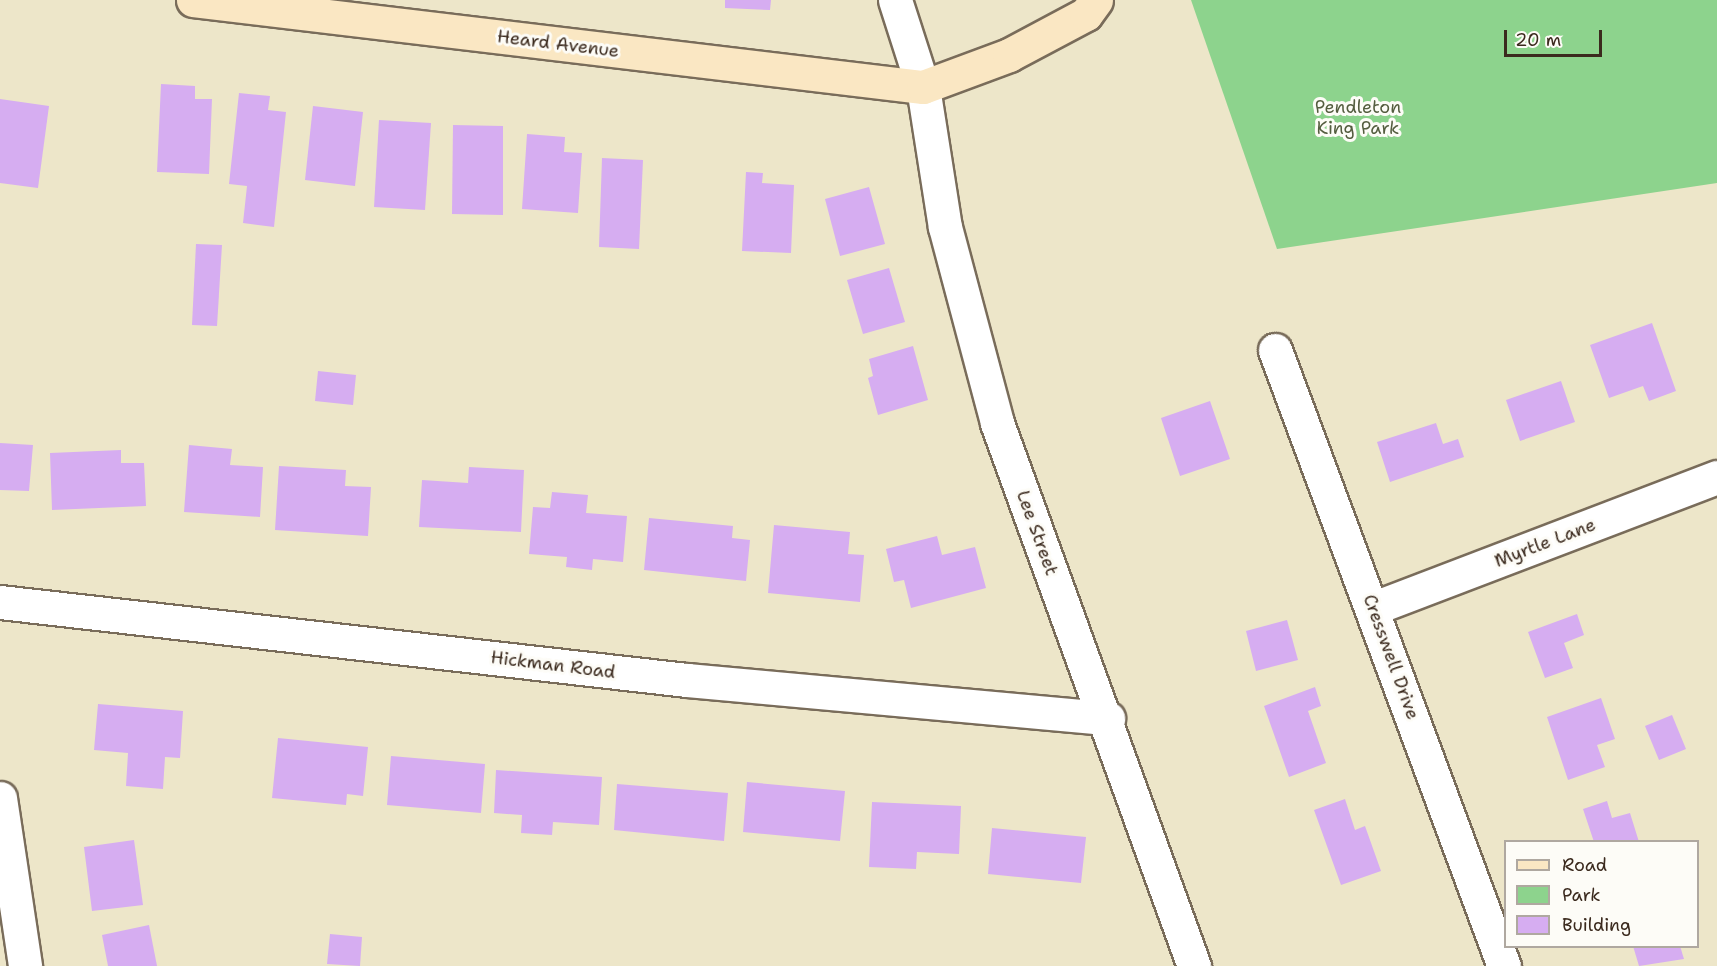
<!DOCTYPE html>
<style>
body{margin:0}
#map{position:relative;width:1717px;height:966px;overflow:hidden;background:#ede6c9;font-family:"Shantell Sans",sans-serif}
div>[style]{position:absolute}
.green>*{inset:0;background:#8dd38d}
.building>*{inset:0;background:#d6adf1}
.roads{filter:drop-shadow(2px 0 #796c5a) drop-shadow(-2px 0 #796c5a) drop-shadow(0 2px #796c5a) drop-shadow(0 -2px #796c5a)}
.street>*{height:33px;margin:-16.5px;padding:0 16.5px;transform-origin:16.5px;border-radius:16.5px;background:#fff}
.secondary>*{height:33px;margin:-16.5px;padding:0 16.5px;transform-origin:16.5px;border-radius:16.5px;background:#fae7c3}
span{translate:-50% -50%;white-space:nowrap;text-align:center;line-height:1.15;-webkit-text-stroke:6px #fdfcf7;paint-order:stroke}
.street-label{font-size:18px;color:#3b2a1e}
.park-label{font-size:18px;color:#545d3f}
.legend{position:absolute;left:1504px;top:840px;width:195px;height:108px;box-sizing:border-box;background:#fdfcf7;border:2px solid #afa8a0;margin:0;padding:8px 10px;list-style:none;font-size:18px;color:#3b2a1e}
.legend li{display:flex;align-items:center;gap:12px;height:30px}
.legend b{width:30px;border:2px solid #afa8a0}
.scale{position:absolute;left:1504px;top:30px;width:98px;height:27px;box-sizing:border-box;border:3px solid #3b2a1e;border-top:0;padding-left:8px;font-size:18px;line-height:21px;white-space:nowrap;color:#3b2a1e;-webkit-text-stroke:4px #fdfcf7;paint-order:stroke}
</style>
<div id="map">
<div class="green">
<i style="clip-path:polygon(1191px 0,1717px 0,1717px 183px,1277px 249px)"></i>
</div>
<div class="building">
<i style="clip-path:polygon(725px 0,771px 0,770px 10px,725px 8px)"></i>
<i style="clip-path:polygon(161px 84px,195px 86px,195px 99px,212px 99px,209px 174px,157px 172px)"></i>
<i style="clip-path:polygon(239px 93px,270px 96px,268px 110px,286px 112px,274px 227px,243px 223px,247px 186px,229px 184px)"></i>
<i style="clip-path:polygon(0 99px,49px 106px,38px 188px,0 183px)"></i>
<i style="clip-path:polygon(313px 106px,363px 112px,355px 186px,305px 180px)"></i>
<i style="clip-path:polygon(379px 120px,431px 123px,425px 210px,374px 207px)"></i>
<i style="clip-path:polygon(453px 125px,503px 126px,503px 215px,452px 214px)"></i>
<i style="clip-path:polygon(527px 134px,565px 137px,564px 152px,582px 153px,578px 213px,522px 209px)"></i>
<i style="clip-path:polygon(602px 158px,643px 160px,639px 249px,599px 247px)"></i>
<i style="clip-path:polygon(746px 172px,763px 173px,762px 183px,794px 185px,791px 253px,742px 251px)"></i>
<i style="clip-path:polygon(869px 187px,885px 244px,840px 256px,825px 199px)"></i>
<i style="clip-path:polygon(196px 244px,222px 245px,217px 326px,192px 325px)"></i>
<i style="clip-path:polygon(889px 268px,905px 322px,863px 334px,847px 280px)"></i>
<i style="clip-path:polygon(1652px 323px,1676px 391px,1649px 401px,1643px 386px,1609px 398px,1590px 345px)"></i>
<i style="clip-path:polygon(913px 346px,928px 400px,878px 415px,868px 378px,873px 376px,869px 359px)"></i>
<i style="clip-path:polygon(318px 371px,356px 375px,353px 405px,315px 401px)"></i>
<i style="clip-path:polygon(1561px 381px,1575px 422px,1520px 441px,1506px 400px)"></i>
<i style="clip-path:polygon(1210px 401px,1230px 459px,1180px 476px,1161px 418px)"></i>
<i style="clip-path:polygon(1436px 423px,1443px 444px,1458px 439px,1464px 457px,1390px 482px,1377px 442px)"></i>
<i style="clip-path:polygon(0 443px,33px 445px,29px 491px,0 490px)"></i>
<i style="clip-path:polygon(189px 445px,232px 449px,230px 465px,263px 467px,260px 517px,184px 512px)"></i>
<i style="clip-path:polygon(121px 450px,121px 463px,144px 463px,146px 506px,52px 510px,50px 453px)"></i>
<i style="clip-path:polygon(279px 466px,346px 470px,345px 486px,371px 487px,368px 536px,275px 530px)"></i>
<i style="clip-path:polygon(469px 467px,524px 470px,521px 532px,419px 527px,422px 480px,468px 483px)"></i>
<i style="clip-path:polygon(552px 492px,588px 495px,586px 513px,627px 516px,623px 562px,593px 559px,592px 570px,566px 567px,567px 557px,529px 554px,533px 507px,550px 508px)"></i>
<i style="clip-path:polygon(649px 518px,733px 526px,732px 538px,750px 540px,746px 581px,644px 570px)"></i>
<i style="clip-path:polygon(774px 525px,850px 532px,848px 554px,864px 555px,860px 602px,768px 593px)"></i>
<i style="clip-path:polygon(937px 536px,942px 555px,975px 547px,986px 588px,911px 608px,904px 580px,894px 582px,886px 549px)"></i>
<i style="clip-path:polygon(1577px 614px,1584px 635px,1564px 643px,1573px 668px,1545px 678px,1528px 632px)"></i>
<i style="clip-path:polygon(1287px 620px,1298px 660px,1256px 671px,1246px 631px)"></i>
<i style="clip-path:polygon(1315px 687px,1321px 706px,1308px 711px,1326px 763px,1289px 777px,1264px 706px)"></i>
<i style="clip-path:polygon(1601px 698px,1615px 739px,1597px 745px,1605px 767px,1568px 780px,1547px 717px)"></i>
<i style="clip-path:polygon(98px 704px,183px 711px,180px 758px,165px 757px,163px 789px,126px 786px,128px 753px,94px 750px)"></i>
<i style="clip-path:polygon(1672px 715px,1686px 749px,1659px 760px,1645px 726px)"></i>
<i style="clip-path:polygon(278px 738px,368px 747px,363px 796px,347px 794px,346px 805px,272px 798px)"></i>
<i style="clip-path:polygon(391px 756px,485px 764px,481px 813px,387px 805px)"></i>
<i style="clip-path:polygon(496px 770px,602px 777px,599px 825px,553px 822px,552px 835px,521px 833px,522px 815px,494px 813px)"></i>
<i style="clip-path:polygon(747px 782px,845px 791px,840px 841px,743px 832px)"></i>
<i style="clip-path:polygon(617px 784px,728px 793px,724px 841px,614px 830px)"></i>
<i style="clip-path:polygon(1345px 799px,1355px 830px,1365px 826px,1381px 871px,1341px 885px,1314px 810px)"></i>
<i style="clip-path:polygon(1607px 801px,1612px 818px,1630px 813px,1639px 842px,1594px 842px,1583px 809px)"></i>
<i style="clip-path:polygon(872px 802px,961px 806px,959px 854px,917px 852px,916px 869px,869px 867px)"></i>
<i style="clip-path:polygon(992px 828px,1086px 837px,1081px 883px,988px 874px)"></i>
<i style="clip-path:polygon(134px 840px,143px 905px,92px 911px,84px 847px)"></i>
<i style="clip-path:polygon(149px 925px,157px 966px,108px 966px,102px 935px)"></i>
<i style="clip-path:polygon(330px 934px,362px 937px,360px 966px,327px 964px)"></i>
<i style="clip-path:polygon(1633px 946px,1680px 946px,1684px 959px,1639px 966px)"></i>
</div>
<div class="roads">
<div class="street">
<i style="left:895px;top:0;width:91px;rotate:72.2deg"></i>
<i style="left:923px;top:87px;width:142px;rotate:81.1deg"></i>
<i style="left:945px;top:227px;width:203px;rotate:75.1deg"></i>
<i style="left:997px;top:423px;width:578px;rotate:70.06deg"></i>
<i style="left:1275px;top:350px;width:657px;rotate:69.61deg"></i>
<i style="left:0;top:602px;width:691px;rotate:6.48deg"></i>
<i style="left:687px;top:680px;width:423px;rotate:5.2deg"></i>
<i style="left:1374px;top:608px;width:367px;rotate:-20.9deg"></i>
<i style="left:0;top:798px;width:170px;rotate:81.5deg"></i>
</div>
<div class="secondary">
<i style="left:193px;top:0;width:735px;rotate:6.8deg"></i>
<i style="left:923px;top:87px;width:92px;rotate:-20.4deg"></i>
<i style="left:1009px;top:55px;width:87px;rotate:-28deg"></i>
<i style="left:1086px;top:14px;width:17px;rotate:-54deg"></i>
</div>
</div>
<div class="street-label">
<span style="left:558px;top:44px;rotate:7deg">Heard Avenue</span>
<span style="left:1037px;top:533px;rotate:70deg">Lee Street</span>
<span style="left:1545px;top:543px;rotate:-21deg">Myrtle Lane</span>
<span style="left:1391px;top:657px;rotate:70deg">Cresswell Drive</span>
<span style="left:553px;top:665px;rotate:7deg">Hickman Road</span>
</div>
<div class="park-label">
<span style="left:1358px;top:118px">Pendleton<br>King Park</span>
</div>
<ul class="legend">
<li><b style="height:8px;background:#fae7c3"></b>Road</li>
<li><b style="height:16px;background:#8dd38d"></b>Park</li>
<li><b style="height:16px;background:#d6adf1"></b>Building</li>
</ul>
<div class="scale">20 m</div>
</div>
